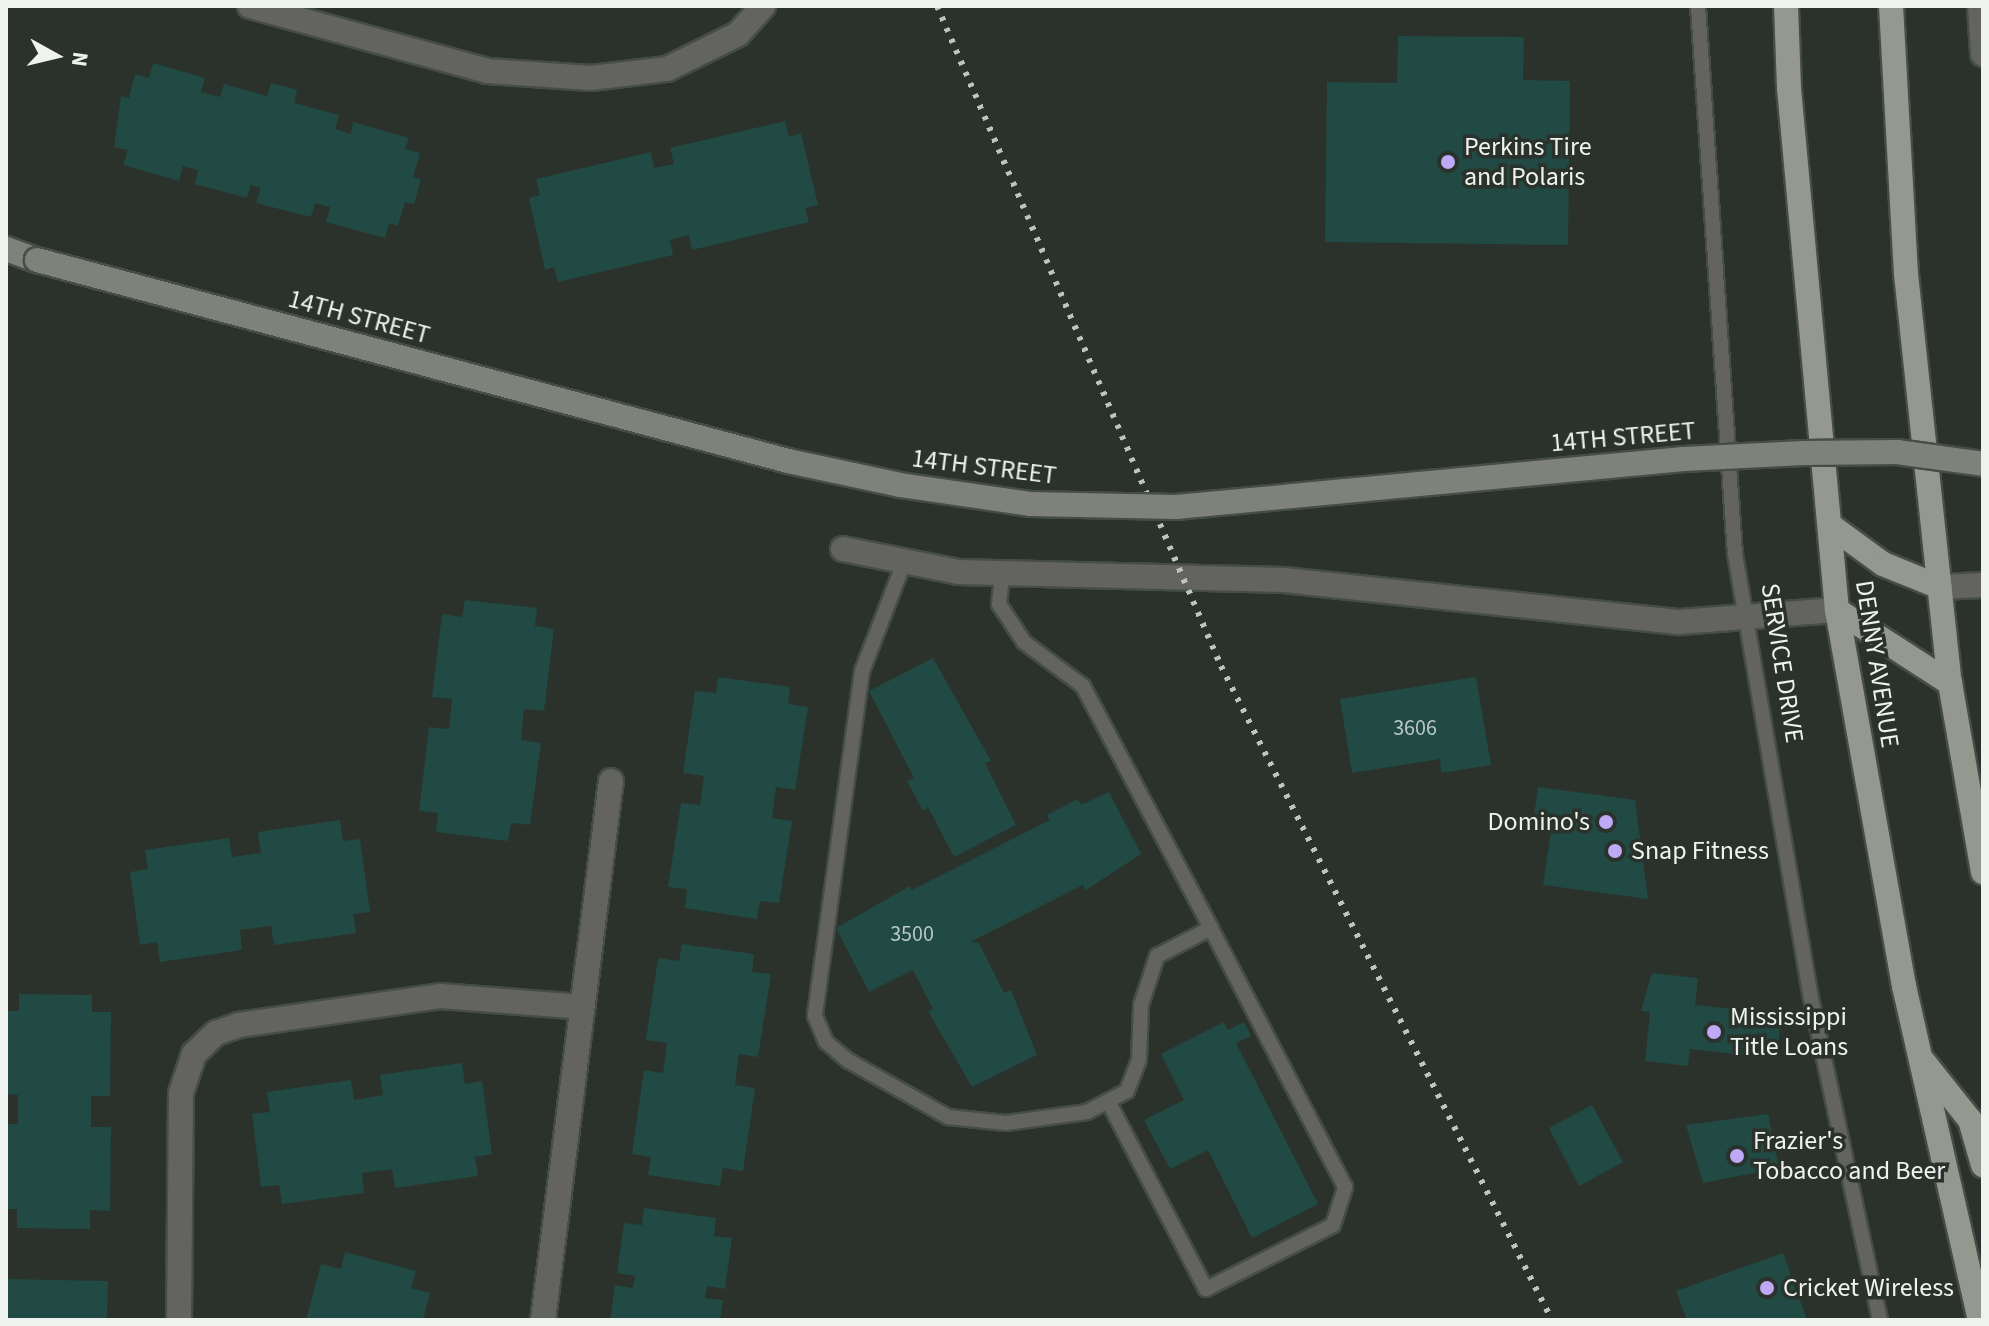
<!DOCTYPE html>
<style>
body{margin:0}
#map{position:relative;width:1989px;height:1326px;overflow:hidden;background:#2a322b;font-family:"Source Sans 3",sans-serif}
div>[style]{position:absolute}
.building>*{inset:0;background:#204a43}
.roads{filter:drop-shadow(2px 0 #454d46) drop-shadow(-2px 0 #454d46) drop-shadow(0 2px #454d46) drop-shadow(0 -2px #454d46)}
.lane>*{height:14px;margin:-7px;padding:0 7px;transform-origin:7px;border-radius:7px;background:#636460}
.street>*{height:24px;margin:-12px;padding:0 12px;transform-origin:12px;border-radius:12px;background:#636460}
.secondary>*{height:24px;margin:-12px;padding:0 12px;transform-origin:12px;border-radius:12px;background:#7f827a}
.primary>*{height:24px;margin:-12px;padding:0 12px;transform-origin:12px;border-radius:12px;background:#95988f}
.rail>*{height:6px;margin-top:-3px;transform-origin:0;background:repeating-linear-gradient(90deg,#bec4bf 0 4px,transparent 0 12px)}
.bridges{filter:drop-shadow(2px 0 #454d46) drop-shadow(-2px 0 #454d46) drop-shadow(0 2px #454d46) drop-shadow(0 -2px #454d46)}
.secondary-bridge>*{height:24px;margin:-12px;padding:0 12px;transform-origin:12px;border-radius:12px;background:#7f827a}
.dots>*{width:22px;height:22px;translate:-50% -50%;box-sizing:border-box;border:4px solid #2a322b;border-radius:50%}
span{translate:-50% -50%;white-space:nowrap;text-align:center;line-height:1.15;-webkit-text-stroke:7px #2a322b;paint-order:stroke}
.number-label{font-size:22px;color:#bac9c4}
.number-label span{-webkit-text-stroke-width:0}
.poi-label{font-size:26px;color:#eef3ef}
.left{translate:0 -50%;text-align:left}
.right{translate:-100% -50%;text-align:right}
.street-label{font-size:26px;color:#eef3ef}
.frame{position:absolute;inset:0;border:8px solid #eef3ef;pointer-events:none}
.north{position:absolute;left:16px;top:16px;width:80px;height:80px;-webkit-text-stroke:6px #2a322b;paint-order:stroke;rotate:98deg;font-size:22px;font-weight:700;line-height:32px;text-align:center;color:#eef3ef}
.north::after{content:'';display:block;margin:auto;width:28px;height:36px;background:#eef3ef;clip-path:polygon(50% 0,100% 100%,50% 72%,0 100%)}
</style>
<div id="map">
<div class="building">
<i style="clip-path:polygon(1398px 36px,1524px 37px,1523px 80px,1570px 81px,1568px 245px,1325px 242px,1327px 82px,1397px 83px)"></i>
<i style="clip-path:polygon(153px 63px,205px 78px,201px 92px,220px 97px,224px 84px,267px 96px,271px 83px,297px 90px,294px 103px,339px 115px,335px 129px,351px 134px,353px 122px,409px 138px,405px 149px,420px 153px,413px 177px,421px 179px,414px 204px,405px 202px,398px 226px,389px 223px,385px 238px,326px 222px,330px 207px,315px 203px,311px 217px,256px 203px,261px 188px,251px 185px,247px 198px,195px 184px,198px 170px,183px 166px,179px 181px,123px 165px,128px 150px,114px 147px,121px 96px,129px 98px,135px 74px,149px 78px)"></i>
<i style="clip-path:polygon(785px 121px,789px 137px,801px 133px,818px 205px,805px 208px,809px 222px,692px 250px,689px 235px,670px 240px,673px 255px,558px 282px,554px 267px,545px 270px,529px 198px,540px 195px,536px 179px,651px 152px,654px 168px,674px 164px,670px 148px)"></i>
<i style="clip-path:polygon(465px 600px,537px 608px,535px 626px,554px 629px,544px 711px,524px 709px,521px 740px,541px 743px,530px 825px,511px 823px,508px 841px,436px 832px,438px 813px,419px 811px,429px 727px,449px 729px,452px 699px,432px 697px,442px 614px,462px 617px)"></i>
<i style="clip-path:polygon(933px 658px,991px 761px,985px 763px,1016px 825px,954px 857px,928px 807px,923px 811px,907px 781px,914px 778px,869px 691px)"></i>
<i style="clip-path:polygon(718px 677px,790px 687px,788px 704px,808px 707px,795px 790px,776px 787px,772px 818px,792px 821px,779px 903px,760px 901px,757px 919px,685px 908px,687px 889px,668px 887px,681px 803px,700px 805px,704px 776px,683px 773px,695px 691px,716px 693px)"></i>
<i style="clip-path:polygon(1476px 677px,1491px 765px,1441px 773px,1440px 759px,1352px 773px,1340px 699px)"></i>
<i style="clip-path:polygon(1538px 787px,1635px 800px,1648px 899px,1543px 885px,1552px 825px,1533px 823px)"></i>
<i style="clip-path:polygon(1109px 792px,1141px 854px,1086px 890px,1083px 885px,970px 942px,979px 943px,1004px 993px,1011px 990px,1037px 1055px,972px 1087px,928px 1011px,933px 1009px,913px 970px,869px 992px,836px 928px,910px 886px,912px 890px,1050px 820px,1047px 815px,1078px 799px,1081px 805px)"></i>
<i style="clip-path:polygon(340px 820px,343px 841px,360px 839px,370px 912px,353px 914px,356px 933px,274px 945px,271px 926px,240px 930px,242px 950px,160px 962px,157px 942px,140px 945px,130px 872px,148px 869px,145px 850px,229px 838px,232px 857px,261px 853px,258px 832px)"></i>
<i style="clip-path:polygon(682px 944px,754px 954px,752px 972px,771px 974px,758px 1057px,739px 1054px,735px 1085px,755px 1088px,743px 1171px,723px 1168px,720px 1186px,648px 1175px,651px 1157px,632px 1154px,644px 1070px,663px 1073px,667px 1043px,646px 1040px,658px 958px,679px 961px)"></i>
<i style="clip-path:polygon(1652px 973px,1698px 978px,1695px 1005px,1781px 1014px,1777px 1059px,1690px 1049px,1688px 1066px,1645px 1061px,1650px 1012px,1641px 1011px)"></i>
<i style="clip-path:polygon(19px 994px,92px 995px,92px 1012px,111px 1012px,110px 1096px,91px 1096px,91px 1127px,111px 1127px,110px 1211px,90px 1210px,90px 1229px,17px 1228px,17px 1209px,6px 1209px,6px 1124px,18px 1124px,18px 1095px,6px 1094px,6px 1011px,19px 1011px)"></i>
<i style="clip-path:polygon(1224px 1022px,1228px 1030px,1244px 1022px,1251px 1036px,1236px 1043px,1318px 1204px,1252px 1238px,1208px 1150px,1170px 1169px,1144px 1120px,1184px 1100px,1161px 1054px)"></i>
<i style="clip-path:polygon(462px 1063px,465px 1084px,482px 1081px,492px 1154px,475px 1157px,478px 1176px,395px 1188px,392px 1169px,362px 1173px,364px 1193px,282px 1204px,279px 1185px,261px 1187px,252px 1114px,270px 1112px,267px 1092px,351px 1080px,354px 1100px,383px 1095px,380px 1075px)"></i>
<i style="clip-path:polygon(1592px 1105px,1623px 1162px,1579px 1186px,1549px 1128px)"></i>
<i style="clip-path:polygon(1768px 1114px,1779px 1168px,1703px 1183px,1686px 1125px)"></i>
<i style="clip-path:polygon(644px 1208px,716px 1218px,714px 1236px,732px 1238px,725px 1289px,707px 1286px,705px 1298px,723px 1300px,720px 1320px,610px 1320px,615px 1285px,633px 1288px,635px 1276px,617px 1273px,624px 1223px,642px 1225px)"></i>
<i style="clip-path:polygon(345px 1252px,416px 1271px,411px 1288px,430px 1293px,423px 1320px,306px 1320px,321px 1264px,341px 1269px)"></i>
<i style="clip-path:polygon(1783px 1253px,1807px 1320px,1687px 1320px,1676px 1291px)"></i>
<i style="clip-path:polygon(6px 1279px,108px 1281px,107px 1320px,6px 1320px)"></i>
</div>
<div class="roads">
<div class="lane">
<i style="left:1698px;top:6px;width:549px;rotate:86.14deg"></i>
<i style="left:1735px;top:554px;width:450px;rotate:80.3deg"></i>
<i style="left:1811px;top:998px;width:329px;rotate:77.9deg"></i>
<i style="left:903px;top:565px;width:114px;rotate:111.1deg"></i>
<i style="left:862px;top:671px;width:348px;rotate:97.8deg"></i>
<i style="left:815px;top:1016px;width:28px;rotate:67deg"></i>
<i style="left:826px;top:1042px;width:30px;rotate:40deg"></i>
<i style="left:849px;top:1061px;width:114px;rotate:29.5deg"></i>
<i style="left:948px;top:1117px;width:58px;rotate:5.9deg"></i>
<i style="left:1006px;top:1123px;width:82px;rotate:-7.7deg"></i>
<i style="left:1087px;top:1112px;width:45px;rotate:-27.7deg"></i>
<i style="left:1127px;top:1091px;width:33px;rotate:-69deg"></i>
<i style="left:1139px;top:1060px;width:55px;rotate:-87.9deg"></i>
<i style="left:1141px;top:1005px;width:52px;rotate:-71.9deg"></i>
<i style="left:1157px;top:956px;width:61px;rotate:-27.4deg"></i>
<i style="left:1211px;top:928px;width:274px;rotate:-117.9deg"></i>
<i style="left:1083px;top:686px;width:74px;rotate:-143.3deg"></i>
<i style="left:1024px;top:642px;width:45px;rotate:-123.3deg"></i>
<i style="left:999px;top:604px;width:30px;rotate:-84deg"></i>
<i style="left:1108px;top:1101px;width:212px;rotate:62.5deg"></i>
<i style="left:1206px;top:1289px;width:142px;rotate:-26.7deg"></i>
<i style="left:1333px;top:1225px;width:40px;rotate:-72deg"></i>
<i style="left:1345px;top:1187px;width:292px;rotate:-117.4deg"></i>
</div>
<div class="street">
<i style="left:250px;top:6px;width:246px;rotate:15.3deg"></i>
<i style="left:487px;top:71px;width:104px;rotate:3.9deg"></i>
<i style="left:591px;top:78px;width:77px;rotate:-6.8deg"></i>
<i style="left:667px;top:69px;width:79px;rotate:-26.2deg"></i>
<i style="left:738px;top:34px;width:38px;rotate:-48deg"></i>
<i style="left:1980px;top:6px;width:48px;rotate:86.4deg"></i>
<i style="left:843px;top:549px;width:118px;rotate:11.2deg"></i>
<i style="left:959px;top:572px;width:325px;rotate:1.4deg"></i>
<i style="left:1284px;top:580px;width:398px;rotate:6.1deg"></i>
<i style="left:1680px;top:622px;width:157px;rotate:-4.4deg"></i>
<i style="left:1940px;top:587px;width:43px;rotate:-2.7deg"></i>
<i style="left:179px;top:1320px;width:227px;rotate:-89.5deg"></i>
<i style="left:181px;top:1093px;width:41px;rotate:-71.6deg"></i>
<i style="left:194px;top:1054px;width:30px;rotate:-44deg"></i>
<i style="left:216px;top:1033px;width:24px;rotate:-19deg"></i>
<i style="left:239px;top:1025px;width:203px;rotate:-8.2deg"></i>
<i style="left:440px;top:996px;width:142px;rotate:4.4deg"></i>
<i style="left:543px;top:1320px;width:543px;rotate:-82.81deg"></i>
</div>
<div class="secondary">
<i style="left:6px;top:249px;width:33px;rotate:20deg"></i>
</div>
<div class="primary">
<i style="left:1786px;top:6px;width:82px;rotate:87.9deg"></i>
<i style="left:1789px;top:88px;width:524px;rotate:84.75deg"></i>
<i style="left:1837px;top:610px;width:382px;rotate:79.9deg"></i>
<i style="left:1904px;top:986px;width:343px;rotate:77.2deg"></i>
<i style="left:1891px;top:6px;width:268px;rotate:86.8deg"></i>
<i style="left:1906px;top:274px;width:411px;rotate:83.9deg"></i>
<i style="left:1950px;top:683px;width:192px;rotate:80.1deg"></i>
<i style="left:1831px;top:526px;width:64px;rotate:36.2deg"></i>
<i style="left:1883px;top:564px;width:61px;rotate:22deg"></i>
<i style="left:1837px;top:610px;width:135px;rotate:32.9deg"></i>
<i style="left:1923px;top:1061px;width:75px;rotate:51.5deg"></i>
<i style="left:1970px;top:1120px;width:47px;rotate:73.9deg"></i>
</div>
</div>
<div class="rail">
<i style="left:937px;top:6px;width:719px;rotate:66.72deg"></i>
<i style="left:1221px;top:666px;width:733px;rotate:63.16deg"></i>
</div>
<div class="bridges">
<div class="secondary-bridge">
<i style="left:37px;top:260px;width:777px;rotate:14.98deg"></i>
<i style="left:788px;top:461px;width:115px;rotate:12.1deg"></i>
<i style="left:900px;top:485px;width:131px;rotate:8.3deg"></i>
<i style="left:1030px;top:504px;width:146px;rotate:1.2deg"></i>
<i style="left:1176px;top:507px;width:510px;rotate:-5.4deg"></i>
<i style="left:1684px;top:459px;width:119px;rotate:-2.9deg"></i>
<i style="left:1803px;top:453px;width:94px;rotate:-0.6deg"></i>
<i style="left:1897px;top:452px;width:87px;rotate:7.9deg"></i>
</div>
</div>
<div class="dots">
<i style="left:1448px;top:162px;background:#bea9f5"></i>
<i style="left:1606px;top:822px;background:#bea9f5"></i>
<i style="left:1615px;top:851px;background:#bea9f5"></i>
<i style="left:1714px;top:1032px;background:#bea9f5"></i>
<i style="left:1737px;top:1156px;background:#bea9f5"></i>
<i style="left:1767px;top:1288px;background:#bea9f5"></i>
</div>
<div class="number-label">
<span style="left:1415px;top:729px">3606</span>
<span style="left:912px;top:935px">3500</span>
</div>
<div class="poi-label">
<span class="left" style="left:1464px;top:162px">Perkins Tire<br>and Polaris</span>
<span class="right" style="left:1590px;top:822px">Domino's</span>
<span class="left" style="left:1631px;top:851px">Snap Fitness</span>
<span class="left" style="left:1730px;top:1032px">Mississippi<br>Title Loans</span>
<span class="left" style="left:1753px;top:1156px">Frazier's<br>Tobacco and Beer</span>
<span class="left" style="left:1783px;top:1288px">Cricket Wireless</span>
</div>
<div class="street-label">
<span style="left:359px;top:317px;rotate:15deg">14TH STREET</span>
<span style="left:1623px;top:437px;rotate:-5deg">14TH STREET</span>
<span style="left:984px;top:467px;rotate:7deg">14TH STREET</span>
<span style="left:1782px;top:663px;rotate:81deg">SERVICE DRIVE</span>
<span style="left:1877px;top:664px;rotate:81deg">DENNY AVENUE</span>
</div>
<div class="frame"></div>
<div class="north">N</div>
</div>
